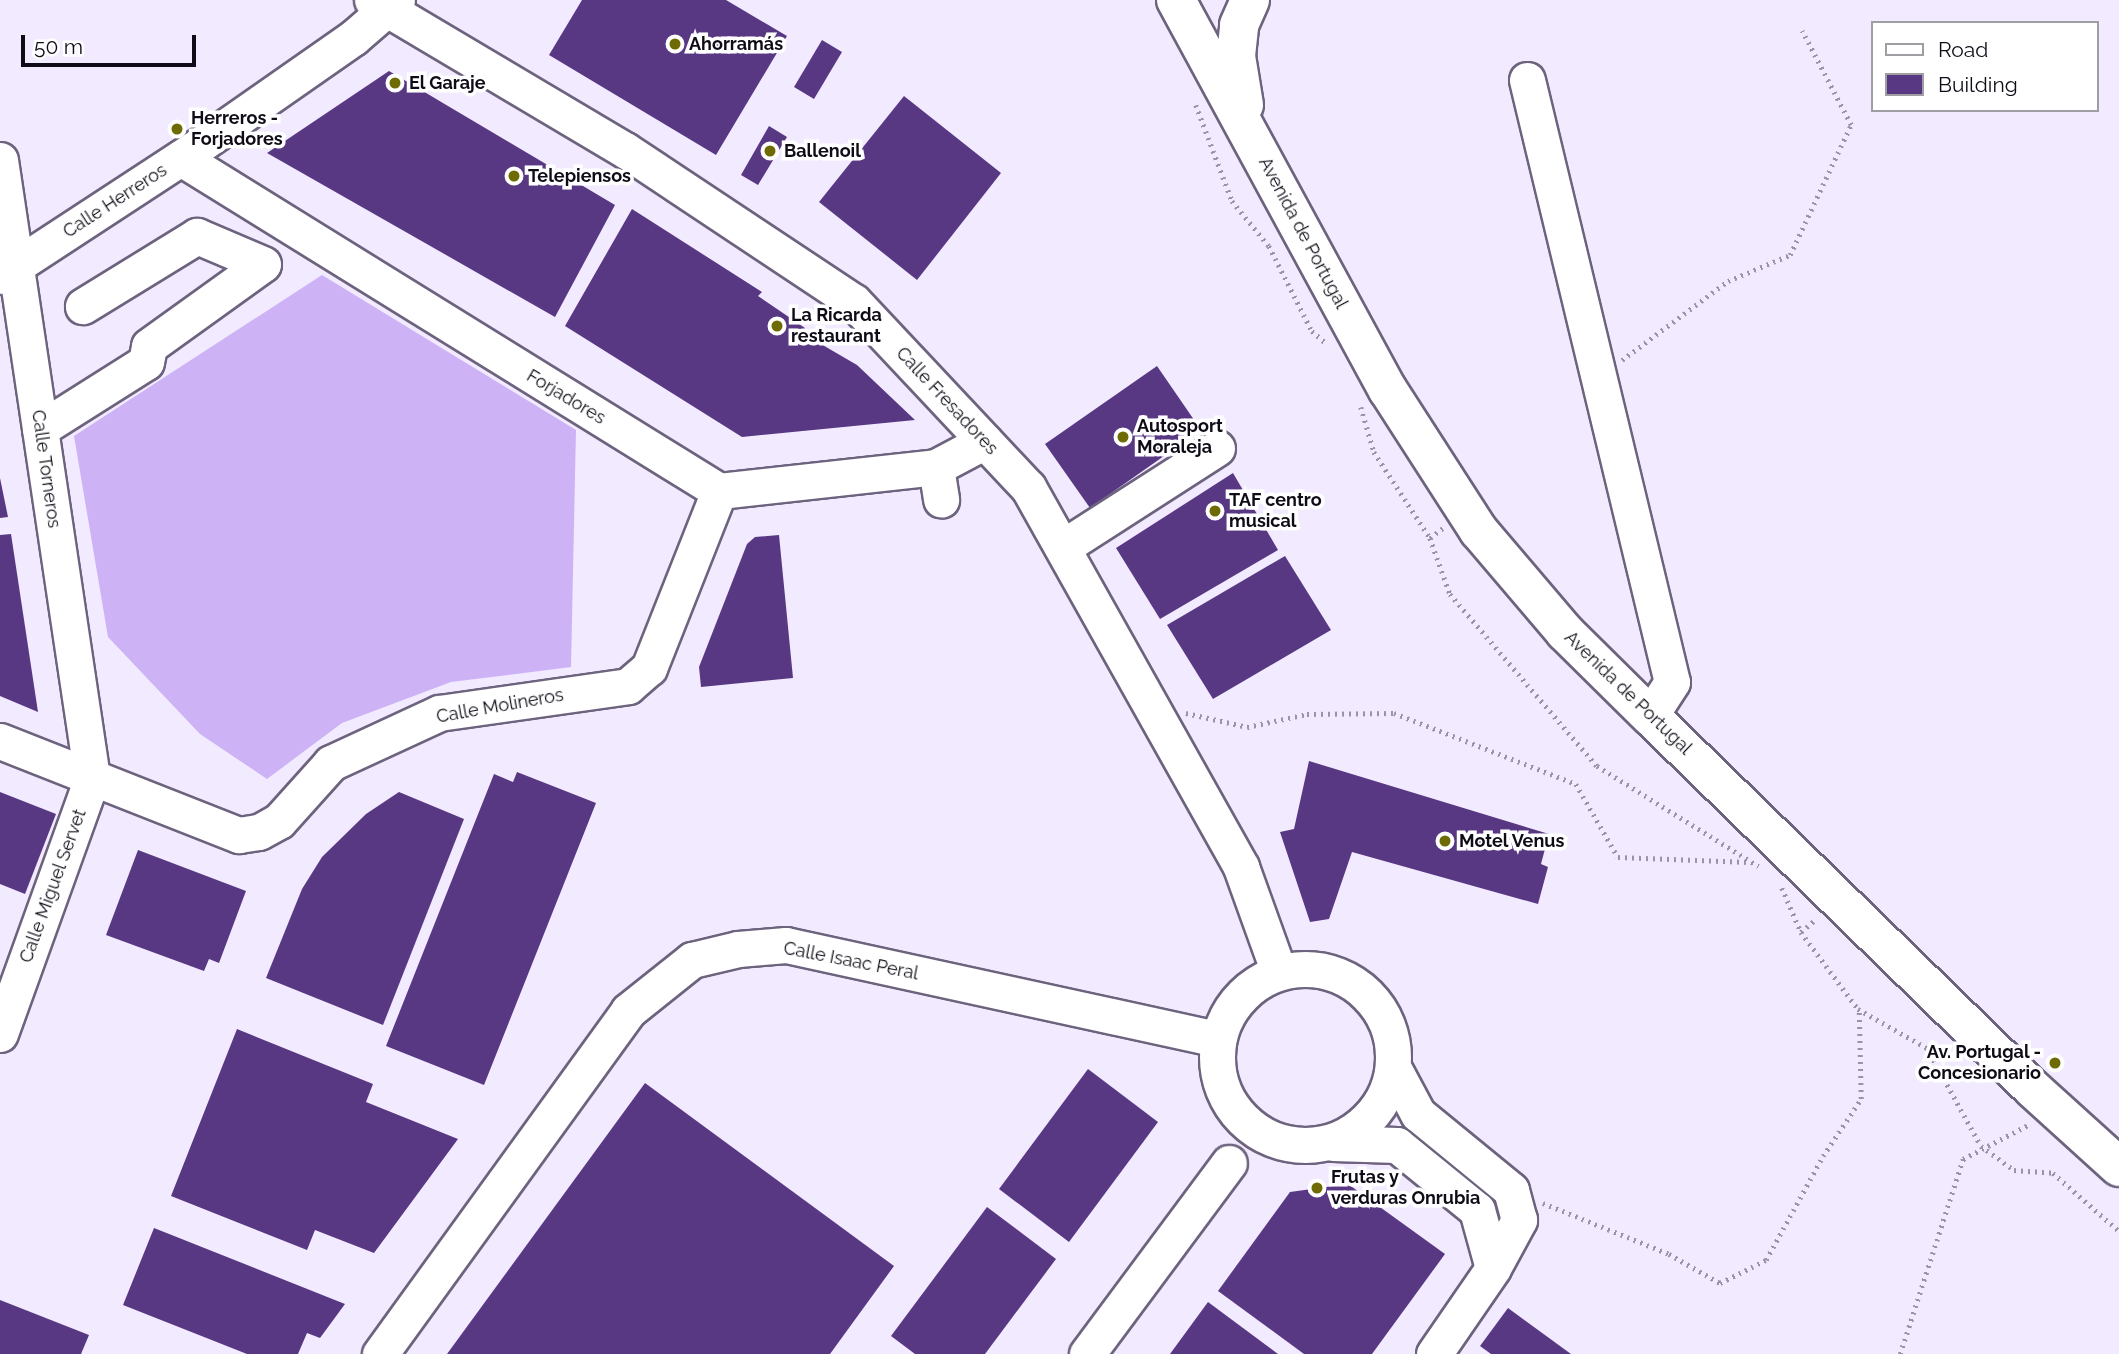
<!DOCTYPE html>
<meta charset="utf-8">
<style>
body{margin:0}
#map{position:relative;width:2119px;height:1354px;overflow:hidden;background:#f2ebff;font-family:Raleway,sans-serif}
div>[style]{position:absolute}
.forest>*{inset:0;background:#cdb2f6}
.building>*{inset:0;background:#593883}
.path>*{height:4.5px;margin-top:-2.25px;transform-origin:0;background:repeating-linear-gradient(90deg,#9a94a5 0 2px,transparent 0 7px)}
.roads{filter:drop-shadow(2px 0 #6d637e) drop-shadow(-2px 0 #6d637e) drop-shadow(0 2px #6d637e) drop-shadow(0 -2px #6d637e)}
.minor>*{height:35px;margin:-17.5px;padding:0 17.5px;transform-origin:17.5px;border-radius:17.5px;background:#fff}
.minor>.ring{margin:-17.5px;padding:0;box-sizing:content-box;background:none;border:35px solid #fff;border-radius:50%}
.major>*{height:38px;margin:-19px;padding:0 19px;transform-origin:19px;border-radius:19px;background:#fff}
.dots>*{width:19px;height:19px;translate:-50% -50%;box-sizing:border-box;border:4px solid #fff;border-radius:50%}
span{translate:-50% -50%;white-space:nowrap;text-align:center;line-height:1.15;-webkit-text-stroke:7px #fff;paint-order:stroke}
.poi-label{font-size:18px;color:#100c17;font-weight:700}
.left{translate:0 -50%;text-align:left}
.right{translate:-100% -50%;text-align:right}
.street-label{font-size:18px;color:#100c17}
.legend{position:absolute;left:1871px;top:21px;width:228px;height:91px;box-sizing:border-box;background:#fff;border:2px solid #9f9ea2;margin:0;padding:9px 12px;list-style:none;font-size:21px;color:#100c17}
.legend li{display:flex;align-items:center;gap:14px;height:35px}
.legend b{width:35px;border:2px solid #9f9ea2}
.scale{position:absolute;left:21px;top:35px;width:175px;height:32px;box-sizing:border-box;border:4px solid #100c17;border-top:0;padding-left:9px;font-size:21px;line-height:24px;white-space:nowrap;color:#100c17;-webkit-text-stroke:5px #fff;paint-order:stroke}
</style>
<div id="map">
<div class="forest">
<i style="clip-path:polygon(322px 275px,576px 430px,571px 667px,451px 682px,342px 723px,267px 779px,200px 734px,108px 637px,74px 436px)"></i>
</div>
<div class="building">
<i style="clip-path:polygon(582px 0,726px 0,787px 36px,716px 155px,549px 55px)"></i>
<i style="clip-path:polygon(822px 40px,842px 52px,814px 99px,794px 87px)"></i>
<i style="clip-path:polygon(389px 71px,615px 205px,555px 317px,267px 153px)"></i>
<i style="clip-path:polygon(904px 96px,1001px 173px,917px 280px,819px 202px)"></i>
<i style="clip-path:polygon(769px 126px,787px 137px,758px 185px,741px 175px)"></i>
<i style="clip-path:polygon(632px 209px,762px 292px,758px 296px,805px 328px,802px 333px,857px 365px,915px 420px,742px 437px,565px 326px)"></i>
<i style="clip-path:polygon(1157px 366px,1201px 430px,1090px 508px,1045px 444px)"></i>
<i style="clip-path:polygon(1233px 473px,1278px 550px,1160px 619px,1116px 548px)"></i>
<i style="clip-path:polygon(0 478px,8px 517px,0 518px)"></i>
<i style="clip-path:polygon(11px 534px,38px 712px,0 696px,0 535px)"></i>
<i style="clip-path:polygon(779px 535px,793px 678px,701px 687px,699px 667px,747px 544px,755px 537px)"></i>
<i style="clip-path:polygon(1285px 556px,1331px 630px,1213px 699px,1167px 625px)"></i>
<i style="clip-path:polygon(1309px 761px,1549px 834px,1541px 864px,1548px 867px,1538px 904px,1352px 852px,1329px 919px,1310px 922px,1280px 832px,1294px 829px)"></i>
<i style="clip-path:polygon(517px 772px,596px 803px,484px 1085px,386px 1046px,494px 774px,513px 782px)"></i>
<i style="clip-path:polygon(0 792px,56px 814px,25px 894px,0 884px)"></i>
<i style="clip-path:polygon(399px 792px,464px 819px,383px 1025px,266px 978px,302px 889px,322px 857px,366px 814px)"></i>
<i style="clip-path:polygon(138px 850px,246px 891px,219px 963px,209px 959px,204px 971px,106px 935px)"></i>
<i style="clip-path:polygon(237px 1029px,373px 1084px,366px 1102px,458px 1139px,374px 1253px,315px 1230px,307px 1250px,171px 1196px)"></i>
<i style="clip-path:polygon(1088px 1069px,1158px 1122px,1069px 1242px,999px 1189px)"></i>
<i style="clip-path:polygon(645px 1083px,894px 1266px,830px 1354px,447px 1354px)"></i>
<i style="clip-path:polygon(1348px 1184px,1445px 1254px,1372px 1354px,1304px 1354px,1218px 1291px,1290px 1192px)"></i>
<i style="clip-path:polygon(987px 1207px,1056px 1259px,985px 1354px,915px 1354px,891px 1336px)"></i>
<i style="clip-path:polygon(154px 1228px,345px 1304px,320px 1338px,307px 1333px,298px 1354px,247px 1354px,123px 1305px)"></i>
<i style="clip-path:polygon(0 1300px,89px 1335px,81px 1354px,0 1354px)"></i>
<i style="clip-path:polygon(1208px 1302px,1278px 1354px,1170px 1354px)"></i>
<i style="clip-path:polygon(1508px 1308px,1571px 1354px,1491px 1354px,1480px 1346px)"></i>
</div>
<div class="path">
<i style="left:1196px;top:105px;width:103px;rotate:69.4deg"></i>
<i style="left:1232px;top:201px;width:58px;rotate:50.6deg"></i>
<i style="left:1269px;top:246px;width:95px;rotate:63.2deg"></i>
<i style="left:1312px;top:331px;width:18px;rotate:41deg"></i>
<i style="left:1622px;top:360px;width:132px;rotate:-36.7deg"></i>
<i style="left:1728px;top:281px;width:67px;rotate:-22.8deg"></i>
<i style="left:1790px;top:255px;width:144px;rotate:-64.9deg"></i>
<i style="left:1851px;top:125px;width:106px;rotate:-117.5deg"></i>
<i style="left:1361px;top:407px;width:47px;rotate:73.9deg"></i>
<i style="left:1374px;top:452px;width:103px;rotate:56.9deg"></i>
<i style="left:1430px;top:538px;width:59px;rotate:70.3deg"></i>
<i style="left:1450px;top:594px;width:226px;rotate:49.5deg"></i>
<i style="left:1597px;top:766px;width:190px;rotate:31.8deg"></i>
<i style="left:1430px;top:538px;width:16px;rotate:-38deg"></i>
<i style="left:1186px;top:713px;width:63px;rotate:12.9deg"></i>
<i style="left:1247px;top:727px;width:61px;rotate:-12.2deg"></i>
<i style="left:1307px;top:714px;width:87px;rotate:-0.7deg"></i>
<i style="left:1394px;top:713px;width:195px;rotate:21.3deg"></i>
<i style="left:1576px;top:784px;width:84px;rotate:60.1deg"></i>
<i style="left:1618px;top:857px;width:131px;rotate:2.2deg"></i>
<i style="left:1782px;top:888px;width:48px;rotate:66.6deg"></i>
<i style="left:1801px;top:932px;width:96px;rotate:53.5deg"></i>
<i style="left:1858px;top:1009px;width:79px;rotate:29.5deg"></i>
<i style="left:1927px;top:1048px;width:112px;rotate:61.1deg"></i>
<i style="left:1981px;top:1146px;width:41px;rotate:36deg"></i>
<i style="left:2014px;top:1170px;width:39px;rotate:4deg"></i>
<i style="left:2053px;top:1173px;width:88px;rotate:41.3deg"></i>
<i style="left:1801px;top:932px;width:20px;rotate:-41deg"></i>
<i style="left:1543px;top:1203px;width:136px;rotate:22deg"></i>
<i style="left:1669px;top:1254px;width:59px;rotate:29.6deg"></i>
<i style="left:1720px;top:1283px;width:51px;rotate:-26.6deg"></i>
<i style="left:1766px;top:1260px;width:119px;rotate:-61.3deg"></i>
<i style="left:1823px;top:1156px;width:69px;rotate:-56.3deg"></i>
<i style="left:1861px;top:1099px;width:90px;rotate:-91.3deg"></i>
<i style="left:1900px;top:1354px;width:205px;rotate:-72.1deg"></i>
<i style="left:1963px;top:1159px;width:76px;rotate:-27.6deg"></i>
</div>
<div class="roads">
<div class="minor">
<i style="left:372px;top:0;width:294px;rotate:30.7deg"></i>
<i style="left:625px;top:150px;width:275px;rotate:33.6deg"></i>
<i style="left:854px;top:302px;width:254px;rotate:46.8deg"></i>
<i style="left:1028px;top:487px;width:436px;rotate:60.7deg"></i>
<i style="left:1241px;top:867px;width:109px;rotate:70.2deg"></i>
<i style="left:1527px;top:80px;width:619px;rotate:76.46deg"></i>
<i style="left:1672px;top:682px;width:40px;rotate:122.9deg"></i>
<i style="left:181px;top:158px;width:633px;rotate:31.76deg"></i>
<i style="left:719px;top:491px;width:218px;rotate:-6.3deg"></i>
<i style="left:936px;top:467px;width:55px;rotate:-28deg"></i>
<i style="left:0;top:160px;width:625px;rotate:81.53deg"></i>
<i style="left:92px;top:778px;width:272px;rotate:109.8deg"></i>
<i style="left:0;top:276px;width:228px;rotate:-33.2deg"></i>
<i style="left:191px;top:151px;width:198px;rotate:-34.9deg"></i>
<i style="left:353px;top:38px;width:58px;rotate:-40.8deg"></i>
<i style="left:40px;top:429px;width:125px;rotate:-32.3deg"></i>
<i style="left:146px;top:362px;width:16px;rotate:-79deg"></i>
<i style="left:149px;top:346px;width:140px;rotate:-35.7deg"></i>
<i style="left:263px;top:264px;width:72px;rotate:-157deg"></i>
<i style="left:197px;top:236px;width:134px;rotate:148.4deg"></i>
<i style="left:936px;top:467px;width:33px;rotate:81deg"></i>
<i style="left:1063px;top:547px;width:183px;rotate:-32.7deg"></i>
<i style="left:0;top:741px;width:257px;rotate:21.5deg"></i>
<i style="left:239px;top:835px;width:20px;rotate:-9deg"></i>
<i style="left:259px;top:832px;width:23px;rotate:-29deg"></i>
<i style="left:279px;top:821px;width:78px;rotate:-48.1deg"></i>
<i style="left:331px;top:763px;width:119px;rotate:-24.8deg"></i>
<i style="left:439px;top:713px;width:191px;rotate:-8.1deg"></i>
<i style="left:628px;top:686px;width:28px;rotate:-41deg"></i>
<i style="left:649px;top:668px;width:190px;rotate:-68.4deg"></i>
<i class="ring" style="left:1217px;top:969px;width:141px;height:141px"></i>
<i style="left:1333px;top:1143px;width:64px;rotate:1.8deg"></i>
<i style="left:1397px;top:1145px;width:103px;rotate:39.1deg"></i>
<i style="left:1477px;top:1210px;width:60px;rotate:74.6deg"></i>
<i style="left:1493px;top:1268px;width:55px;rotate:-61.6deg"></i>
<i style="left:1519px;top:1220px;width:31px;rotate:-105deg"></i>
<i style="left:1511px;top:1190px;width:120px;rotate:-140.7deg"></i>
<i style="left:1418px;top:1114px;width:51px;rotate:-118.1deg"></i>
<i style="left:380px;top:1354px;width:423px;rotate:-54.1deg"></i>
<i style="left:628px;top:1011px;width:82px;rotate:-38.6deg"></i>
<i style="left:692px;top:960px;width:47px;rotate:-13.4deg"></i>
<i style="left:738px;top:949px;width:48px;rotate:-4.8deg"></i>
<i style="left:786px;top:945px;width:440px;rotate:12.3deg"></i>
<i style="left:1087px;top:1354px;width:238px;rotate:-53.4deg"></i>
<i style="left:1434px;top:1354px;width:104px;rotate:-55.5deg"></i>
</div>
<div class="major">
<i style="left:1176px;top:0;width:444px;rotate:61.5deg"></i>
<i style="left:1388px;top:390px;width:168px;rotate:57.2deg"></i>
<i style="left:1479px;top:531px;width:133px;rotate:49.6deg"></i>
<i style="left:1565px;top:632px;width:120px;rotate:44.7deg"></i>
<i style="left:1650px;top:716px;width:535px;rotate:44.24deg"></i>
<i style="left:2033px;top:1089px;width:116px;rotate:42.2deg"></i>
<i style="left:1244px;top:105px;width:50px;rotate:-99.3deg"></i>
<i style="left:1236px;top:56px;width:31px;rotate:-84deg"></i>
<i style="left:1239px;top:25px;width:27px;rotate:-66deg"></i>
</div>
</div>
<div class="dots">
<i style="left:675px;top:44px;background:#6e6a04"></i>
<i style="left:395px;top:83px;background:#6e6a04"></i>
<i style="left:177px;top:129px;background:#6e6a04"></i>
<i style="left:770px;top:151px;background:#6e6a04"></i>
<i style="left:514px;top:176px;background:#6e6a04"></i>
<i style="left:777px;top:326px;background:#6e6a04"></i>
<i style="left:1123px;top:437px;background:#6e6a04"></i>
<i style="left:1215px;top:511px;background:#6e6a04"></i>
<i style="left:1445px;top:841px;background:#6e6a04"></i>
<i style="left:2055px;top:1063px;background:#6e6a04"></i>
<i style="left:1317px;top:1188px;background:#6e6a04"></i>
</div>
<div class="poi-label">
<span class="left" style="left:689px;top:44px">Ahorramás</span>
<span class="left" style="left:409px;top:83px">El Garaje</span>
<span class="left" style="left:191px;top:129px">Herreros -<br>Forjadores</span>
<span class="left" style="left:784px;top:151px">Ballenoil</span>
<span class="left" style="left:528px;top:176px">Telepiensos</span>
<span class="left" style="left:791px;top:326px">La Ricarda<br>restaurant</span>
<span class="left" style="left:1137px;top:437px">Autosport<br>Moraleja</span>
<span class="left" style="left:1229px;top:511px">TAF centro<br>musical</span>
<span class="left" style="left:1459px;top:841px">Motel Venus</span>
<span class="right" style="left:2041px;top:1063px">Av. Portugal -<br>Concesionario</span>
<span class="left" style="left:1331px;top:1188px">Frutas y<br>verduras Onrubia</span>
</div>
<div class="street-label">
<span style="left:115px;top:201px;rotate:-33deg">Calle Herreros</span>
<span style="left:1303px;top:233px;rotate:62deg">Avenida de Portugal</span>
<span style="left:566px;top:397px;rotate:31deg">Forjadores</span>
<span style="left:947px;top:401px;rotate:47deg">Calle Fresadores</span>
<span style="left:46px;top:469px;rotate:82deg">Calle Torneros</span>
<span style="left:1628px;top:693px;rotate:44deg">Avenida de Portugal</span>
<span style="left:500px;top:706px;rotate:-10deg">Calle Molineros</span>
<span style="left:53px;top:886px;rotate:-70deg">Calle Miguel Servet</span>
<span style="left:851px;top:961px;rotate:11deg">Calle Isaac Peral</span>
</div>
<ul class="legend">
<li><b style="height:9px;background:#fff"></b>Road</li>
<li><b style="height:19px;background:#593883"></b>Building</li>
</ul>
<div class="scale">50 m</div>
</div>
